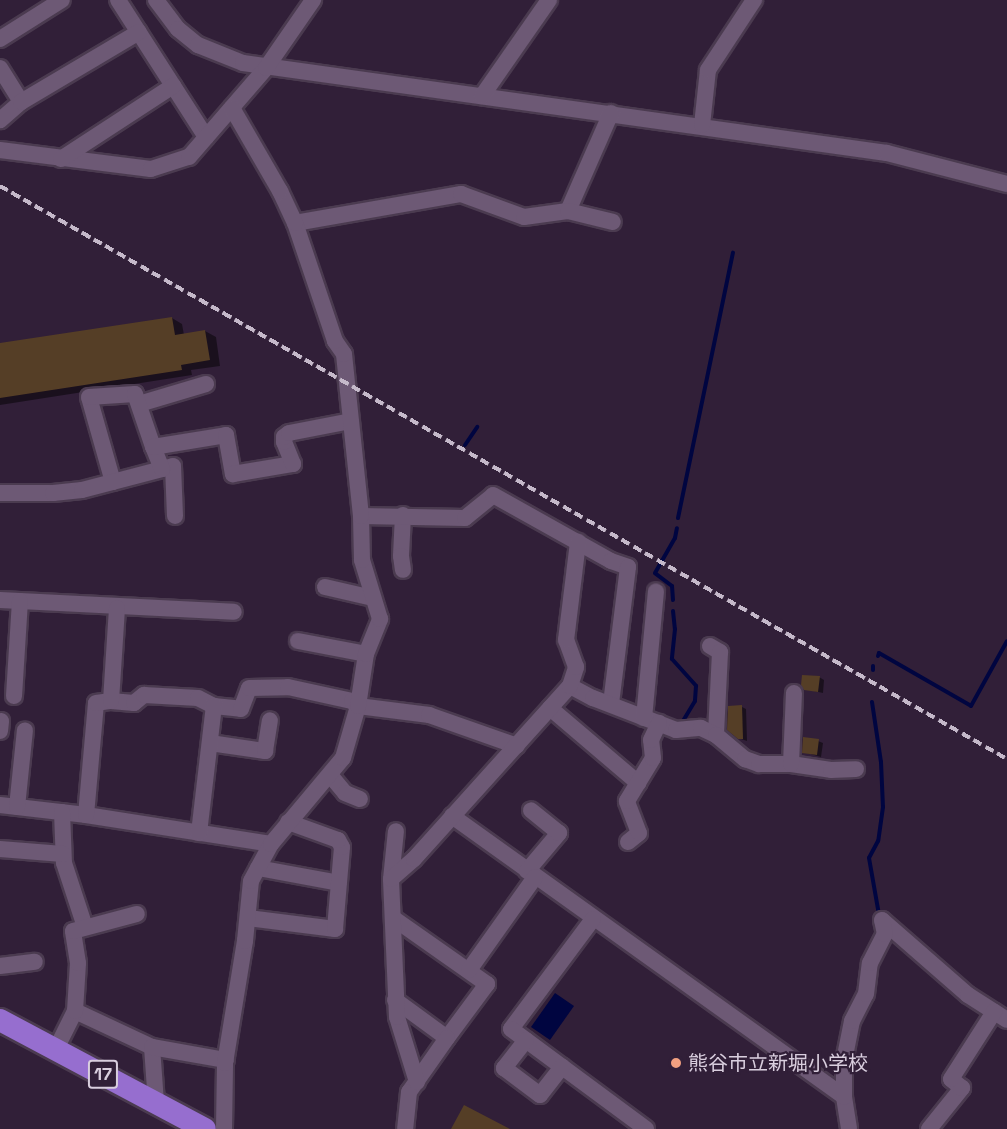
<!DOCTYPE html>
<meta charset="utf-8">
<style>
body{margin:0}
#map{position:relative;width:1007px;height:1129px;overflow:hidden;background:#311f38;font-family:"Space Grotesk","Noto Sans JP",sans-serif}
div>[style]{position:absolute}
.water>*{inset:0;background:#000540}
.shadow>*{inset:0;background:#0007}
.stream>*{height:4px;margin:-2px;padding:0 2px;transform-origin:2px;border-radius:2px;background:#000540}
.building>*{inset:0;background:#553e26}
.roads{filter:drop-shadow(2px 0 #4b3b50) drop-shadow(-2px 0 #4b3b50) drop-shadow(0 2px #4b3b50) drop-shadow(0 -2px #4b3b50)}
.minor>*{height:16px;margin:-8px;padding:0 8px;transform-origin:8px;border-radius:8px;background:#6d5975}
.highway>*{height:22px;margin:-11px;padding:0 11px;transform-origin:11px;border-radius:11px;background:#966ecf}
.rail>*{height:4px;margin-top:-2px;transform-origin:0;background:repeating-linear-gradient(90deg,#c5b9ca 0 9px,transparent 0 13.5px)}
.dots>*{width:16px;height:16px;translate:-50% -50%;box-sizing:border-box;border:3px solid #311f38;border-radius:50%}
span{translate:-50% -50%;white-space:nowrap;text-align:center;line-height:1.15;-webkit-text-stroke:4.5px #311f38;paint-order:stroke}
.shield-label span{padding:2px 4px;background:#311f38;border:2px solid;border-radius:4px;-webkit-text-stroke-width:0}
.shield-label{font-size:18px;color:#d9cede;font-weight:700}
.poi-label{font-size:20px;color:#d9cede}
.left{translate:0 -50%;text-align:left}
</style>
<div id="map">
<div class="water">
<i style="clip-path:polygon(555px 993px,574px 1006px,550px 1040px,531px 1027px)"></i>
</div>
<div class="shadow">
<i style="clip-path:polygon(172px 318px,182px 324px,184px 335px,205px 331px,216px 337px,220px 366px,191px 370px,192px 375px,0 405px,0 345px)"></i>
<i style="clip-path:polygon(819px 677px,824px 680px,823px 693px,805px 689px)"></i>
<i style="clip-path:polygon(742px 707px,746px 709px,747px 741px,738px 738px)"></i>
<i style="clip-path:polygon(818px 741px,823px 743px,821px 757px,804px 752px)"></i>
</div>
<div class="stream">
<i style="left:465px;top:445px;width:22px;rotate:-56deg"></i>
<i style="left:678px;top:518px;width:271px;rotate:-78.3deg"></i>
<i style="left:673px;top:600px;width:14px;rotate:-94deg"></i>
<i style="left:672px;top:586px;width:21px;rotate:-143deg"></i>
<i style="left:655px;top:573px;width:40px;rotate:-60.3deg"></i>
<i style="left:675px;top:538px;width:10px;rotate:-79deg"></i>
<i style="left:673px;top:611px;width:18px;rotate:84deg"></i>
<i style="left:675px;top:629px;width:30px;rotate:96deg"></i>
<i style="left:672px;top:659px;width:36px;rotate:48deg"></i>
<i style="left:696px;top:686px;width:15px;rotate:94deg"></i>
<i style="left:695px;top:701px;width:26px;rotate:121deg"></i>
<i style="left:878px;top:656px;width:3px;rotate:-72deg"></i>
<i style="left:879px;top:653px;width:106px;rotate:29.9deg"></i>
<i style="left:971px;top:706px;width:74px;rotate:-61deg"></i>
<i style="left:873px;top:666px;width:4px;rotate:90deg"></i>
<i style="left:872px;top:702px;width:61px;rotate:81.5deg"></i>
<i style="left:881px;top:762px;width:45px;rotate:87.5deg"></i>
<i style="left:883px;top:807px;width:34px;rotate:98deg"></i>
<i style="left:878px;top:841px;width:19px;rotate:118deg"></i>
<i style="left:869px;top:858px;width:58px;rotate:80deg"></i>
</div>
<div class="building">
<i style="clip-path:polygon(172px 317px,175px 335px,205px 330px,210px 360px,181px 365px,182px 370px,0 398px,0 343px)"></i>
<i style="clip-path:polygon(802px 675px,820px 676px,818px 692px,804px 690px,801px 685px)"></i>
<i style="clip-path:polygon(742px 705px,743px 739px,738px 739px,727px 730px,728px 706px)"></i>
<i style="clip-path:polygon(803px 737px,819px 739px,817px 755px,802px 753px)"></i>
<i style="clip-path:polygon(464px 1105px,510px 1129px,451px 1129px)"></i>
</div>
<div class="roads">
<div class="minor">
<i style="left:118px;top:0;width:163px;rotate:57.3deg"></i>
<i style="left:156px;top:0;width:36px;rotate:53deg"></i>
<i style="left:178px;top:29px;width:26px;rotate:39deg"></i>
<i style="left:198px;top:45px;width:48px;rotate:21.8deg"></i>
<i style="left:243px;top:63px;width:650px;rotate:7.96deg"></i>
<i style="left:887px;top:153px;width:124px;rotate:14.5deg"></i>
<i style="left:0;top:39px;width:73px;rotate:-32.2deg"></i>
<i style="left:0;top:68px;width:40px;rotate:58deg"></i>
<i style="left:21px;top:102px;width:28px;rotate:139deg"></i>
<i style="left:482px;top:96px;width:117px;rotate:-55.1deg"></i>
<i style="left:21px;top:102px;width:137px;rotate:-30.7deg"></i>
<i style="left:702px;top:125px;width:55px;rotate:-83.8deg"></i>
<i style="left:708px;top:70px;width:84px;rotate:-56.7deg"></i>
<i style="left:0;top:150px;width:152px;rotate:7.2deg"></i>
<i style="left:151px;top:169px;width:40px;rotate:-18deg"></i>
<i style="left:189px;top:157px;width:118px;rotate:-49.1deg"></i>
<i style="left:266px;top:68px;width:83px;rotate:-55.3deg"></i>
<i style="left:61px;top:159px;width:134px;rotate:-33.1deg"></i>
<i style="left:568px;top:211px;width:107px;rotate:-66.3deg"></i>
<i style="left:295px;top:223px;width:169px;rotate:-9.9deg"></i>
<i style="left:461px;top:194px;width:67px;rotate:20.1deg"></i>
<i style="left:524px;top:217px;width:44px;rotate:-7.8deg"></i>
<i style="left:568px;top:211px;width:46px;rotate:13.7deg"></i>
<i style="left:139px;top:404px;width:70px;rotate:-16.6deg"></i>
<i style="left:162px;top:469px;width:11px;rotate:-15deg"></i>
<i style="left:173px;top:466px;width:50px;rotate:87.7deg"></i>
<i style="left:113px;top:482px;width:88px;rotate:-105.8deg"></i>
<i style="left:89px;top:397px;width:46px;rotate:-3.7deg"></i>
<i style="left:135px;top:394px;width:56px;rotate:71.2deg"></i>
<i style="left:0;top:493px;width:53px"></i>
<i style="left:53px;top:493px;width:29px;rotate:-6deg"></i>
<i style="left:82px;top:490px;width:83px;rotate:-14.7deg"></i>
<i style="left:162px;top:469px;width:24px;rotate:-112deg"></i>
<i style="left:153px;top:447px;width:74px;rotate:-9.3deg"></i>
<i style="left:226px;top:435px;width:40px;rotate:80deg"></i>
<i style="left:233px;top:474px;width:61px;rotate:-9.5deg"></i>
<i style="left:293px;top:464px;width:24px;rotate:-112deg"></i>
<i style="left:284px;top:442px;width:5px;rotate:-90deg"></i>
<i style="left:284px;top:437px;width:6px;rotate:-39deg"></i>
<i style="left:289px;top:433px;width:63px;rotate:-11deg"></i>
<i style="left:403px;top:515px;width:41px;rotate:92.8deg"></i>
<i style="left:401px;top:556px;width:14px;rotate:82deg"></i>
<i style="left:361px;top:516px;width:104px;rotate:1.1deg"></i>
<i style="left:465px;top:518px;width:36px;rotate:-39deg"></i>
<i style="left:493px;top:495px;width:135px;rotate:29.2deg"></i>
<i style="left:611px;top:561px;width:18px;rotate:19deg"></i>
<i style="left:628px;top:567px;width:138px;rotate:97.1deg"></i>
<i style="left:325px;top:587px;width:49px;rotate:12.9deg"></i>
<i style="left:0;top:600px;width:234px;rotate:2.9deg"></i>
<i style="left:298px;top:641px;width:69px;rotate:10.8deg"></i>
<i style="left:710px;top:646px;width:12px;rotate:31deg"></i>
<i style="left:720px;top:652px;width:83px;rotate:92.8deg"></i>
<i style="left:570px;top:686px;width:26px;rotate:28deg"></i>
<i style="left:593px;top:698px;width:89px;rotate:21.1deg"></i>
<i style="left:676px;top:730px;width:25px;rotate:-5deg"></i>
<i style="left:701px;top:728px;width:17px;rotate:25deg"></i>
<i style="left:716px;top:735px;width:38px;rotate:40deg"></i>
<i style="left:745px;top:759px;width:15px;rotate:20deg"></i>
<i style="left:759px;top:764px;width:32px"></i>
<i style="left:791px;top:764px;width:40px;rotate:8.5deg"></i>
<i style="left:831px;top:770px;width:25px;rotate:-2deg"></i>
<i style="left:14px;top:696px;width:95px;rotate:-86.4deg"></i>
<i style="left:111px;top:701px;width:23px;rotate:5deg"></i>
<i style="left:134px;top:703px;width:13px;rotate:-39deg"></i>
<i style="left:144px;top:695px;width:54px;rotate:3.2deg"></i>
<i style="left:198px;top:698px;width:18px;rotate:27deg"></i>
<i style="left:214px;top:706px;width:27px;rotate:6deg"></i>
<i style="left:241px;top:709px;width:22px;rotate:-69deg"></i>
<i style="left:249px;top:688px;width:39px;rotate:-1deg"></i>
<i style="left:288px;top:687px;width:66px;rotate:12.3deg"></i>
<i style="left:352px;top:701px;width:8px;rotate:40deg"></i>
<i style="left:358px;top:706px;width:72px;rotate:7.2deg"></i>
<i style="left:429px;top:715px;width:93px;rotate:19.4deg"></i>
<i style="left:550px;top:708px;width:116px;rotate:40.4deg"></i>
<i style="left:644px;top:718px;width:127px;rotate:-84.6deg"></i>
<i style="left:0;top:731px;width:10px;rotate:-84deg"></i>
<i style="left:210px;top:743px;width:56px;rotate:8.3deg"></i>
<i style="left:265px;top:751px;width:31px;rotate:-81deg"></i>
<i style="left:791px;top:764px;width:71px;rotate:-87.6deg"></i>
<i style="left:330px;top:775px;width:23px;rotate:50deg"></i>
<i style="left:345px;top:793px;width:16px;rotate:22deg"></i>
<i style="left:0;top:805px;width:87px;rotate:6.6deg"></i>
<i style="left:86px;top:815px;width:187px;rotate:8.9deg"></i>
<i style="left:17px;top:807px;width:77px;rotate:-84.1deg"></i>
<i style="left:62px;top:812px;width:51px;rotate:87.8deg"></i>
<i style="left:64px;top:863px;width:67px;rotate:71.8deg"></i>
<i style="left:86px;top:815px;width:112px;rotate:-84.9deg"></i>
<i style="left:96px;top:703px;width:15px;rotate:-8deg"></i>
<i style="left:111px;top:701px;width:93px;rotate:-86.3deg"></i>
<i style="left:452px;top:816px;width:482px;rotate:35.6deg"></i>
<i style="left:844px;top:1097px;width:32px;rotate:81deg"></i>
<i style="left:199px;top:833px;width:128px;rotate:-83.3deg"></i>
<i style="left:628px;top:842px;width:14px;rotate:-39deg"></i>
<i style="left:639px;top:833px;width:34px;rotate:-111deg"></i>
<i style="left:627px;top:801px;width:50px;rotate:-58.8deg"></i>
<i style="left:653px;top:758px;width:18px;rotate:-96deg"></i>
<i style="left:651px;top:740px;width:19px;rotate:-65deg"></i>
<i style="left:0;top:849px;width:63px;rotate:4.5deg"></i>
<i style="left:258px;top:868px;width:82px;rotate:10.5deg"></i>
<i style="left:527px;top:871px;width:50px;rotate:-49.9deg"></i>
<i style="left:559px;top:833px;width:36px;rotate:-141deg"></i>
<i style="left:391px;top:879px;width:48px;rotate:-84.1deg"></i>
<i style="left:248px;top:918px;width:88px;rotate:7.2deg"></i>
<i style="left:335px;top:929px;width:82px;rotate:-85.1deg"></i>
<i style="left:342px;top:847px;width:8px;rotate:-120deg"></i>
<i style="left:338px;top:840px;width:53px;rotate:-160.2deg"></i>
<i style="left:393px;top:918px;width:115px;rotate:35.1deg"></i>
<i style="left:487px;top:984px;width:67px;rotate:126.5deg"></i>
<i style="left:593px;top:919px;width:137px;rotate:126.7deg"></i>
<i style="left:511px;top:1029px;width:168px;rotate:36.5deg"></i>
<i style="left:882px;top:920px;width:114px;rotate:41.1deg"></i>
<i style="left:968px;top:995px;width:46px;rotate:32.7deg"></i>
<i style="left:0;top:966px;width:35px;rotate:-7deg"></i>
<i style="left:469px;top:970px;width:114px;rotate:-54.6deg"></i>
<i style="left:395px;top:1000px;width:64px;rotate:36.2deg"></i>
<i style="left:447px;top:1038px;width:66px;rotate:125.1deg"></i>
<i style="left:409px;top:1092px;width:37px;rotate:96deg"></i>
<i style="left:75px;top:1011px;width:85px;rotate:25.1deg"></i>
<i style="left:152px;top:1047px;width:56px;rotate:85.9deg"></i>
<i style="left:526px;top:1040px;width:36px;rotate:128deg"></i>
<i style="left:504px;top:1068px;width:45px;rotate:36.9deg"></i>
<i style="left:540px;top:1095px;width:36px;rotate:-52deg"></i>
<i style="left:152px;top:1047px;width:75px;rotate:10deg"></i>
<i style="left:56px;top:1049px;width:42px;rotate:-63.4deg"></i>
<i style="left:75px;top:1011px;width:48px;rotate:-86.4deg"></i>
<i style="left:78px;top:963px;width:32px;rotate:-99deg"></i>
<i style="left:73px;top:931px;width:66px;rotate:-14.9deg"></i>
<i style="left:417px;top:1082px;width:68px;rotate:-107.1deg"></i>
<i style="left:397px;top:1017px;width:138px;rotate:-92.5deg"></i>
<i style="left:391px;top:879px;width:30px;rotate:-41deg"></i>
<i style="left:414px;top:859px;width:233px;rotate:-48deg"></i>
<i style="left:570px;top:686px;width:20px;rotate:-72deg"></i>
<i style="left:576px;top:667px;width:29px;rotate:-110deg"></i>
<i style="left:566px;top:640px;width:99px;rotate:-83deg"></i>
<i style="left:844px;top:1097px;width:36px;rotate:-90deg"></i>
<i style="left:844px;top:1061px;width:41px;rotate:-78.7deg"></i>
<i style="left:852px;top:1021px;width:30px;rotate:-63deg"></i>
<i style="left:866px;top:994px;width:31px;rotate:-83deg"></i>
<i style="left:870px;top:963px;width:33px;rotate:-63deg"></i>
<i style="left:885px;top:934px;width:14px;rotate:-102deg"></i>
<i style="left:224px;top:1129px;width:66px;rotate:-89.1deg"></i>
<i style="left:225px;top:1063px;width:124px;rotate:-80.7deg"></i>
<i style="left:245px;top:941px;width:60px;rotate:-84.3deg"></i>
<i style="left:251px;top:881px;width:42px;rotate:-61.6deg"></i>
<i style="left:271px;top:844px;width:112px;rotate:-50.1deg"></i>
<i style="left:343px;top:758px;width:54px;rotate:-73.9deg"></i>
<i style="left:358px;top:706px;width:53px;rotate:-81.3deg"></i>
<i style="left:366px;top:654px;width:38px;rotate:-68deg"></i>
<i style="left:380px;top:619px;width:62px;rotate:-107deg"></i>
<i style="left:362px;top:560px;width:44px;rotate:-91.3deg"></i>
<i style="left:361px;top:516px;width:163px;rotate:-96deg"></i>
<i style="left:344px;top:354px;width:16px;rotate:-125deg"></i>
<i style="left:335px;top:341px;width:125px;rotate:-108.7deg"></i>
<i style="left:295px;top:223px;width:35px;rotate:-115deg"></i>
<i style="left:280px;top:191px;width:96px;rotate:-120deg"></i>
<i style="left:929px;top:1129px;width:53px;rotate:-51.2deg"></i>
<i style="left:962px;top:1088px;width:14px;rotate:-141deg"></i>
<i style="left:951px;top:1079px;width:80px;rotate:-57.3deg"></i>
</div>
<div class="highway">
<i style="left:0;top:1020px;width:232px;rotate:28deg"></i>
</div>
</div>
<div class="rail">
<i style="left:0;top:186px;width:1159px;rotate:29.64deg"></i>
</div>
<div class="dots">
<i style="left:676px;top:1063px;background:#f2a081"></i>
</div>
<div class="shield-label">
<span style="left:103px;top:1074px">17</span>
</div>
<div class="poi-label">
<span class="left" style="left:688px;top:1063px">熊谷市立新堀小学校</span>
</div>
</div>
